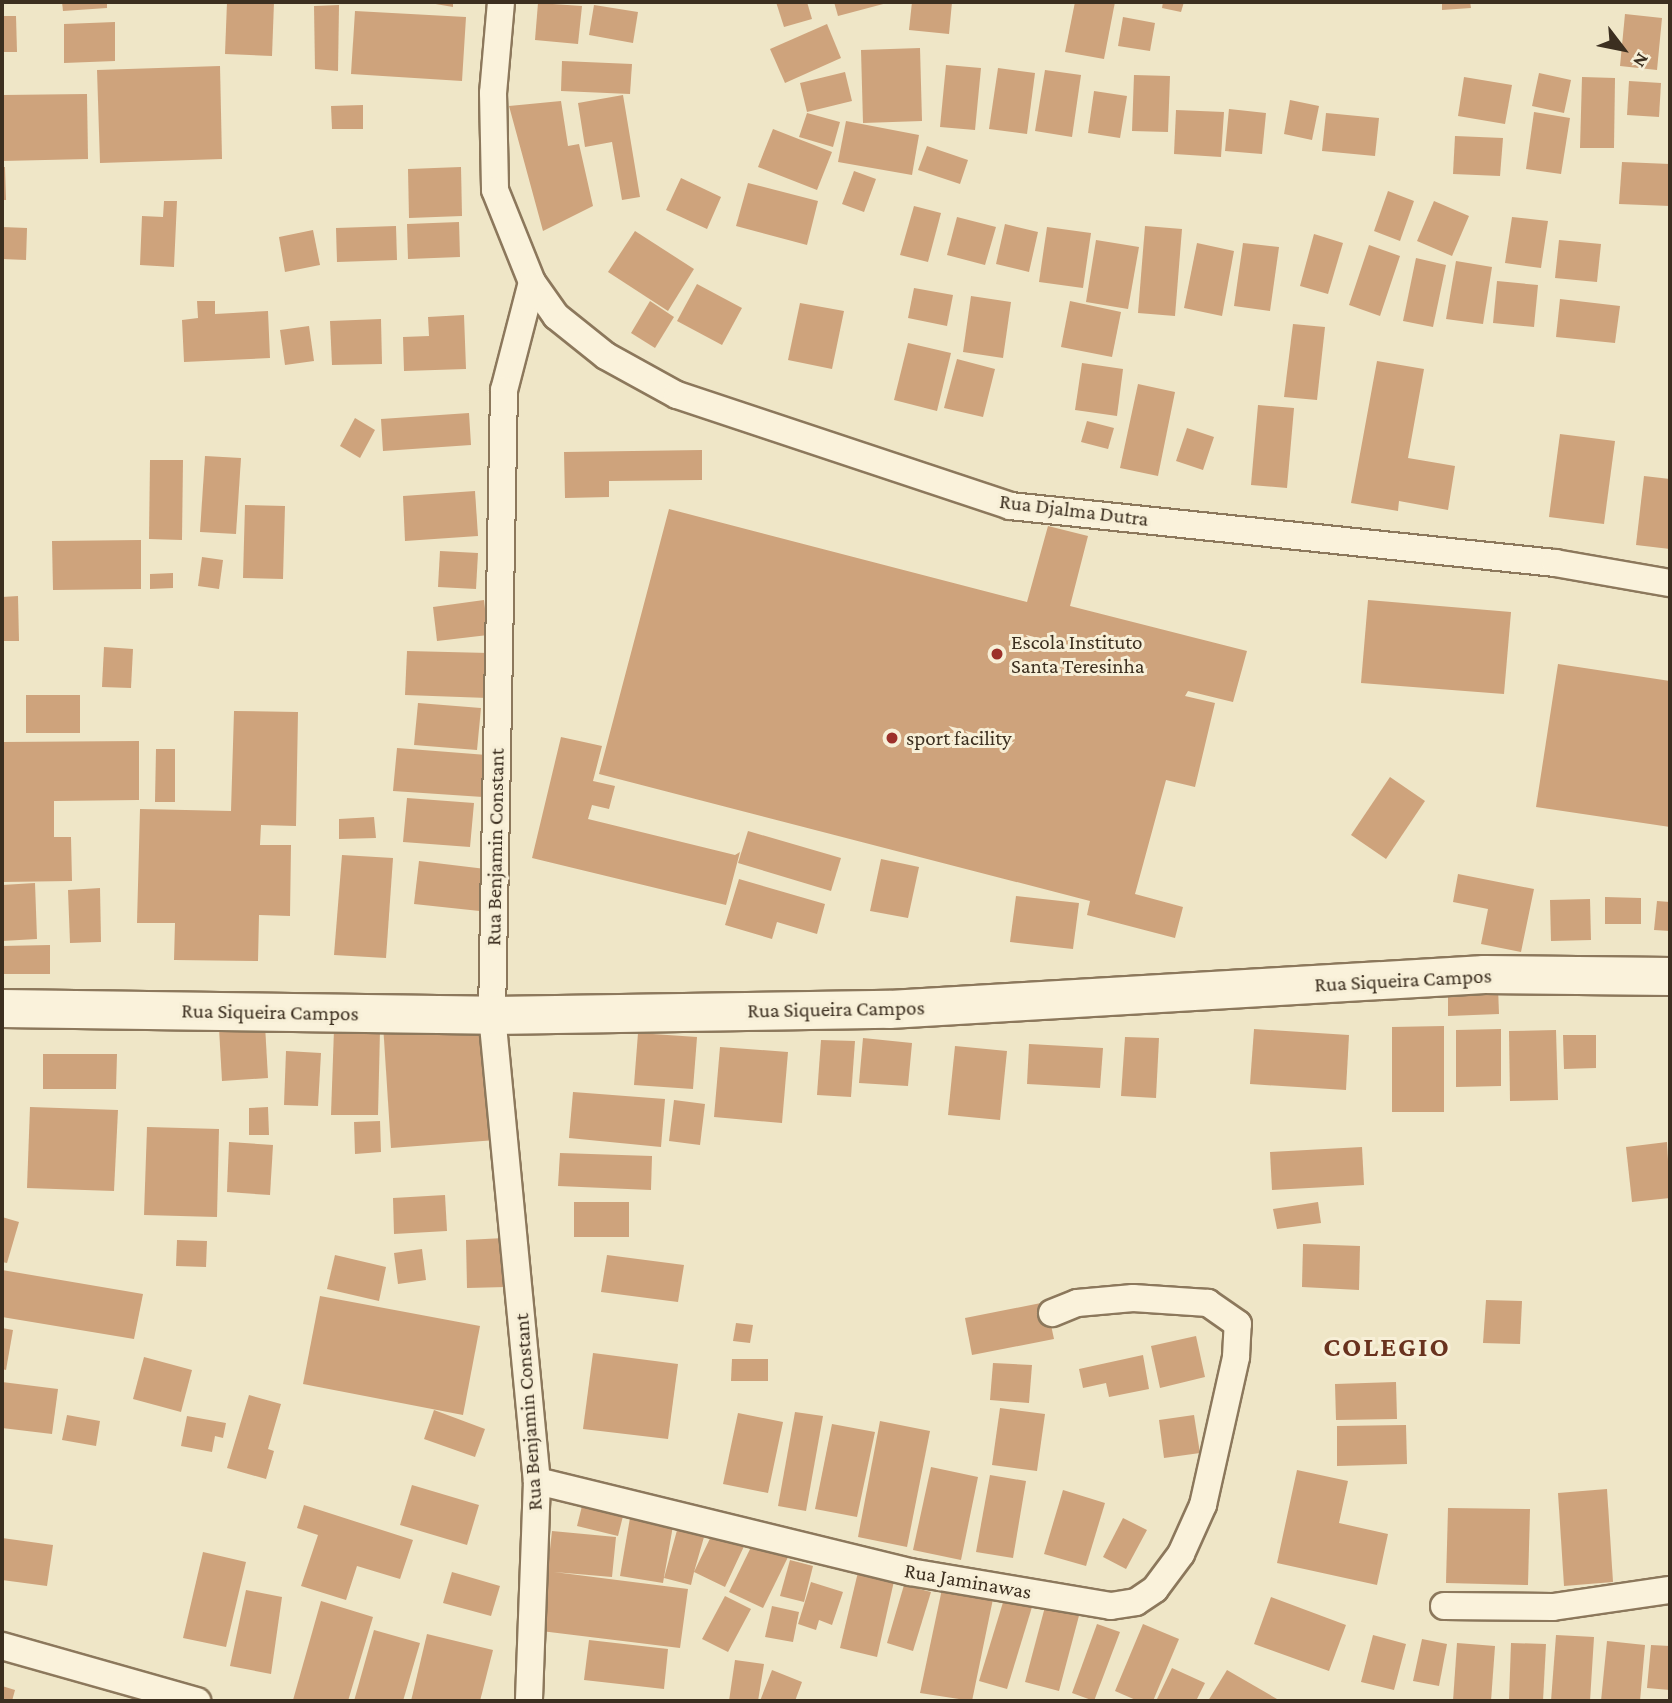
<!DOCTYPE html>
<style>
body{margin:0}
#map{position:relative;width:1672px;height:1703px;overflow:hidden;background:#efe6c7;font-family:"Crimson Pro",serif}
div>[style]{position:absolute}
.building>*{inset:0;background:#cea37c}
.roads{filter:drop-shadow(2px 0 #8c785c) drop-shadow(-2px 0 #8c785c) drop-shadow(0 2px #8c785c) drop-shadow(0 -2px #8c785c)}
.street>*{height:26px;margin:-13px;padding:0 13px;transform-origin:13px;border-radius:13px;background:#faf2db}
.secondary>*{height:37px;margin:-18.5px;padding:0 18.5px;transform-origin:18.5px;border-radius:18.5px;background:#faf2db}
.dots>*{width:19px;height:19px;translate:-50% -50%;box-sizing:border-box;border:4px solid #f7efd7;border-radius:50%}
span{translate:-50% -50%;white-space:nowrap;text-align:center;line-height:1.15;-webkit-text-stroke:6px #f7efd7;paint-order:stroke}
.street-label{font-size:21px;color:#3c2f20}
.poi-label{font-size:21px;color:#3c2f20}
.left{translate:0 -50%;text-align:left}
.district-label{font-size:28px;color:#69321e;font-weight:700;letter-spacing:2px}
.frame{position:absolute;inset:0;border:4px solid #3c2f20;pointer-events:none}
.north{position:absolute;left:1588px;top:14px;width:70px;height:70px;-webkit-text-stroke:5px #f7efd7;paint-order:stroke;rotate:122deg;font-size:19px;font-weight:700;line-height:28px;text-align:center;color:#3c2f20}
.north::after{content:'';display:block;margin:auto;width:24px;height:32px;background:#3c2f20;clip-path:polygon(50% 0,100% 100%,50% 72%,0 100%)}
</style>
<div id="map">
<div class="building">
<i style="clip-path:polygon(62px 2px,107px 2px,107px 8px,63px 11px)"></i>
<i style="clip-path:polygon(227px 2px,274px 2px,272px 56px,225px 54px)"></i>
<i style="clip-path:polygon(424px 2px,453px 2px,453px 7px)"></i>
<i style="clip-path:polygon(776px 2px,807px 2px,812px 19px,784px 27px)"></i>
<i style="clip-path:polygon(834px 2px,887px 2px,887px 3px,838px 16px)"></i>
<i style="clip-path:polygon(912px 2px,952px 2px,949px 34px,909px 30px)"></i>
<i style="clip-path:polygon(1075px 2px,1115px 2px,1104px 59px,1065px 52px)"></i>
<i style="clip-path:polygon(1163px 2px,1184px 2px,1181px 12px,1162px 8px)"></i>
<i style="clip-path:polygon(1442px 2px,1470px 2px,1471px 8px,1442px 10px)"></i>
<i style="clip-path:polygon(538px 3px,582px 6px,578px 44px,535px 40px)"></i>
<i style="clip-path:polygon(339px 5px,338px 71px,315px 69px,314px 6px)"></i>
<i style="clip-path:polygon(594px 5px,638px 12px,633px 43px,589px 35px)"></i>
<i style="clip-path:polygon(355px 11px,466px 17px,462px 81px,351px 74px)"></i>
<i style="clip-path:polygon(1625px 14px,1662px 18px,1657px 70px,1620px 66px)"></i>
<i style="clip-path:polygon(2px 16px,16px 16px,17px 52px,2px 52px)"></i>
<i style="clip-path:polygon(1123px 17px,1155px 23px,1150px 51px,1118px 46px)"></i>
<i style="clip-path:polygon(115px 22px,115px 61px,64px 63px,64px 24px)"></i>
<i style="clip-path:polygon(827px 24px,841px 58px,785px 83px,770px 49px)"></i>
<i style="clip-path:polygon(920px 48px,922px 121px,863px 123px,861px 50px)"></i>
<i style="clip-path:polygon(562px 61px,632px 64px,630px 94px,561px 91px)"></i>
<i style="clip-path:polygon(946px 65px,981px 68px,975px 130px,940px 127px)"></i>
<i style="clip-path:polygon(220px 66px,222px 159px,100px 163px,97px 70px)"></i>
<i style="clip-path:polygon(998px 68px,1035px 73px,1027px 134px,989px 129px)"></i>
<i style="clip-path:polygon(1045px 70px,1081px 75px,1072px 137px,1035px 131px)"></i>
<i style="clip-path:polygon(845px 72px,852px 101px,807px 112px,800px 83px)"></i>
<i style="clip-path:polygon(1539px 73px,1571px 80px,1564px 113px,1532px 106px)"></i>
<i style="clip-path:polygon(1134px 75px,1170px 76px,1168px 132px,1132px 131px)"></i>
<i style="clip-path:polygon(1464px 77px,1512px 85px,1505px 124px,1458px 116px)"></i>
<i style="clip-path:polygon(1582px 77px,1615px 78px,1614px 148px,1580px 148px)"></i>
<i style="clip-path:polygon(1629px 81px,1661px 83px,1659px 117px,1627px 115px)"></i>
<i style="clip-path:polygon(1094px 91px,1127px 96px,1120px 138px,1088px 133px)"></i>
<i style="clip-path:polygon(87px 94px,88px 159px,2px 161px,2px 95px)"></i>
<i style="clip-path:polygon(623px 95px,640px 197px,622px 200px,612px 142px,585px 147px,578px 103px)"></i>
<i style="clip-path:polygon(1290px 100px,1319px 106px,1312px 140px,1284px 134px)"></i>
<i style="clip-path:polygon(561px 101px,568px 146px,579px 144px,593px 206px,543px 231px,509px 106px)"></i>
<i style="clip-path:polygon(363px 105px,363px 129px,332px 129px,331px 106px)"></i>
<i style="clip-path:polygon(1229px 109px,1266px 113px,1262px 154px,1225px 151px)"></i>
<i style="clip-path:polygon(1176px 110px,1224px 112px,1221px 157px,1174px 154px)"></i>
<i style="clip-path:polygon(1534px 112px,1570px 118px,1561px 174px,1526px 169px)"></i>
<i style="clip-path:polygon(807px 113px,840px 122px,833px 147px,799px 137px)"></i>
<i style="clip-path:polygon(1326px 113px,1379px 118px,1375px 156px,1322px 151px)"></i>
<i style="clip-path:polygon(846px 121px,919px 135px,912px 175px,838px 162px)"></i>
<i style="clip-path:polygon(773px 129px,832px 152px,817px 190px,758px 167px)"></i>
<i style="clip-path:polygon(1455px 136px,1503px 138px,1500px 176px,1453px 174px)"></i>
<i style="clip-path:polygon(927px 146px,968px 160px,960px 184px,918px 170px)"></i>
<i style="clip-path:polygon(1622px 162px,1670px 164px,1670px 206px,1619px 204px)"></i>
<i style="clip-path:polygon(2px 167px,5px 167px,6px 200px,2px 200px)"></i>
<i style="clip-path:polygon(461px 167px,462px 216px,409px 218px,408px 169px)"></i>
<i style="clip-path:polygon(854px 171px,876px 179px,864px 212px,842px 204px)"></i>
<i style="clip-path:polygon(681px 178px,721px 197px,707px 229px,666px 210px)"></i>
<i style="clip-path:polygon(748px 183px,818px 201px,807px 245px,736px 226px)"></i>
<i style="clip-path:polygon(1388px 191px,1414px 201px,1400px 241px,1374px 231px)"></i>
<i style="clip-path:polygon(164px 201px,177px 201px,174px 267px,140px 265px,142px 216px,163px 217px)"></i>
<i style="clip-path:polygon(1434px 201px,1469px 216px,1452px 256px,1417px 241px)"></i>
<i style="clip-path:polygon(914px 206px,941px 213px,928px 262px,900px 255px)"></i>
<i style="clip-path:polygon(957px 217px,996px 227px,985px 265px,947px 255px)"></i>
<i style="clip-path:polygon(1512px 217px,1548px 221px,1541px 268px,1505px 263px)"></i>
<i style="clip-path:polygon(459px 222px,460px 257px,408px 259px,407px 224px)"></i>
<i style="clip-path:polygon(1005px 224px,1038px 232px,1029px 272px,996px 264px)"></i>
<i style="clip-path:polygon(396px 226px,397px 260px,337px 262px,336px 228px)"></i>
<i style="clip-path:polygon(1145px 226px,1182px 229px,1175px 316px,1138px 313px)"></i>
<i style="clip-path:polygon(2px 227px,27px 228px,26px 260px,2px 259px)"></i>
<i style="clip-path:polygon(1047px 227px,1091px 233px,1083px 288px,1039px 282px)"></i>
<i style="clip-path:polygon(313px 230px,320px 265px,285px 272px,279px 237px)"></i>
<i style="clip-path:polygon(635px 231px,694px 269px,668px 311px,608px 272px)"></i>
<i style="clip-path:polygon(1314px 234px,1343px 243px,1328px 294px,1300px 286px)"></i>
<i style="clip-path:polygon(1096px 240px,1139px 247px,1128px 309px,1086px 302px)"></i>
<i style="clip-path:polygon(1559px 240px,1601px 244px,1597px 282px,1555px 278px)"></i>
<i style="clip-path:polygon(1197px 243px,1234px 251px,1222px 316px,1184px 308px)"></i>
<i style="clip-path:polygon(1243px 243px,1279px 247px,1270px 311px,1234px 306px)"></i>
<i style="clip-path:polygon(1369px 245px,1400px 256px,1380px 316px,1349px 305px)"></i>
<i style="clip-path:polygon(1416px 258px,1446px 265px,1433px 327px,1403px 321px)"></i>
<i style="clip-path:polygon(1456px 261px,1492px 267px,1483px 324px,1446px 319px)"></i>
<i style="clip-path:polygon(1497px 281px,1538px 285px,1534px 327px,1493px 323px)"></i>
<i style="clip-path:polygon(697px 284px,742px 308px,722px 345px,677px 321px)"></i>
<i style="clip-path:polygon(914px 288px,953px 295px,947px 326px,908px 318px)"></i>
<i style="clip-path:polygon(971px 296px,1011px 302px,1003px 358px,963px 352px)"></i>
<i style="clip-path:polygon(1560px 299px,1620px 306px,1615px 343px,1556px 337px)"></i>
<i style="clip-path:polygon(197px 301px,215px 301px,215px 314px,268px 311px,270px 358px,184px 362px,182px 320px,198px 318px)"></i>
<i style="clip-path:polygon(650px 301px,674px 317px,655px 348px,631px 333px)"></i>
<i style="clip-path:polygon(1070px 301px,1121px 312px,1112px 357px,1061px 347px)"></i>
<i style="clip-path:polygon(800px 303px,844px 311px,832px 369px,788px 360px)"></i>
<i style="clip-path:polygon(464px 315px,466px 369px,404px 371px,403px 337px,429px 336px,428px 317px)"></i>
<i style="clip-path:polygon(381px 319px,382px 364px,332px 365px,330px 321px)"></i>
<i style="clip-path:polygon(1293px 324px,1325px 327px,1317px 400px,1284px 397px)"></i>
<i style="clip-path:polygon(309px 326px,314px 361px,285px 365px,280px 330px)"></i>
<i style="clip-path:polygon(908px 343px,951px 353px,937px 411px,894px 400px)"></i>
<i style="clip-path:polygon(957px 359px,995px 369px,983px 417px,944px 408px)"></i>
<i style="clip-path:polygon(1377px 361px,1424px 369px,1408px 458px,1455px 466px,1448px 510px,1399px 501px,1398px 511px,1351px 503px)"></i>
<i style="clip-path:polygon(1082px 363px,1123px 369px,1117px 416px,1075px 410px)"></i>
<i style="clip-path:polygon(1138px 384px,1175px 392px,1158px 476px,1120px 468px)"></i>
<i style="clip-path:polygon(1258px 405px,1294px 408px,1287px 488px,1251px 485px)"></i>
<i style="clip-path:polygon(469px 413px,471px 445px,383px 451px,381px 419px)"></i>
<i style="clip-path:polygon(355px 418px,375px 430px,360px 458px,340px 446px)"></i>
<i style="clip-path:polygon(1087px 421px,1114px 428px,1108px 449px,1081px 442px)"></i>
<i style="clip-path:polygon(1187px 428px,1214px 437px,1203px 470px,1176px 461px)"></i>
<i style="clip-path:polygon(1560px 434px,1615px 441px,1604px 524px,1549px 517px)"></i>
<i style="clip-path:polygon(702px 450px,702px 480px,609px 481px,609px 497px,565px 498px,564px 452px)"></i>
<i style="clip-path:polygon(205px 456px,241px 458px,236px 534px,200px 532px)"></i>
<i style="clip-path:polygon(150px 460px,183px 460px,182px 540px,149px 539px)"></i>
<i style="clip-path:polygon(1644px 476px,1670px 479px,1670px 549px,1636px 545px)"></i>
<i style="clip-path:polygon(475px 491px,478px 536px,405px 541px,403px 496px)"></i>
<i style="clip-path:polygon(245px 505px,285px 506px,283px 579px,243px 578px)"></i>
<i style="clip-path:polygon(669px 509px,1027px 602px,1048px 526px,1088px 536px,1070px 606px,1247px 651px,1233px 702px,1188px 691px,1185px 696px,1215px 703px,1195px 787px,1166px 780px,1135px 894px,1183px 907px,1175px 938px,1087px 915px,1090px 901px,599px 774px)"></i>
<i style="clip-path:polygon(141px 540px,141px 589px,53px 590px,52px 541px)"></i>
<i style="clip-path:polygon(440px 551px,478px 553px,476px 589px,438px 587px)"></i>
<i style="clip-path:polygon(202px 557px,223px 560px,219px 589px,198px 586px)"></i>
<i style="clip-path:polygon(173px 573px,173px 588px,150px 589px,150px 574px)"></i>
<i style="clip-path:polygon(18px 596px,19px 641px,2px 641px,2px 597px)"></i>
<i style="clip-path:polygon(484px 600px,488px 635px,437px 641px,433px 607px)"></i>
<i style="clip-path:polygon(1368px 600px,1511px 612px,1504px 694px,1361px 683px)"></i>
<i style="clip-path:polygon(104px 647px,133px 649px,131px 688px,102px 687px)"></i>
<i style="clip-path:polygon(407px 651px,489px 653px,488px 698px,405px 695px)"></i>
<i style="clip-path:polygon(1558px 664px,1670px 681px,1670px 827px,1536px 807px)"></i>
<i style="clip-path:polygon(26px 695px,80px 695px,80px 733px,26px 733px)"></i>
<i style="clip-path:polygon(418px 703px,481px 708px,477px 750px,414px 745px)"></i>
<i style="clip-path:polygon(234px 711px,298px 712px,296px 826px,261px 825px,260px 845px,291px 845px,290px 916px,259px 915px,258px 961px,174px 960px,175px 923px,137px 923px,140px 809px,231px 811px)"></i>
<i style="clip-path:polygon(561px 737px,602px 746px,593px 781px,615px 786px,609px 809px,592px 805px,588px 819px,735px 855px,740px 852px,726px 905px,532px 858px)"></i>
<i style="clip-path:polygon(139px 741px,139px 800px,54px 801px,54px 837px,71px 837px,72px 881px,2px 882px,2px 742px)"></i>
<i style="clip-path:polygon(397px 748px,487px 755px,483px 797px,393px 791px)"></i>
<i style="clip-path:polygon(156px 749px,175px 749px,175px 802px,155px 802px)"></i>
<i style="clip-path:polygon(1390px 777px,1425px 801px,1386px 859px,1351px 835px)"></i>
<i style="clip-path:polygon(407px 798px,474px 803px,470px 847px,403px 842px)"></i>
<i style="clip-path:polygon(374px 817px,376px 838px,339px 839px,339px 819px)"></i>
<i style="clip-path:polygon(748px 831px,841px 858px,831px 891px,738px 863px)"></i>
<i style="clip-path:polygon(342px 855px,393px 858px,386px 958px,334px 955px)"></i>
<i style="clip-path:polygon(881px 859px,919px 867px,908px 918px,870px 911px)"></i>
<i style="clip-path:polygon(419px 861px,494px 870px,489px 912px,414px 904px)"></i>
<i style="clip-path:polygon(1458px 874px,1534px 889px,1521px 952px,1481px 944px,1488px 909px,1453px 902px)"></i>
<i style="clip-path:polygon(739px 879px,825px 904px,817px 934px,777px 922px,772px 939px,725px 925px)"></i>
<i style="clip-path:polygon(35px 883px,37px 939px,2px 941px,2px 885px)"></i>
<i style="clip-path:polygon(100px 888px,101px 942px,70px 943px,68px 890px)"></i>
<i style="clip-path:polygon(1016px 896px,1079px 903px,1073px 949px,1010px 942px)"></i>
<i style="clip-path:polygon(1605px 897px,1641px 898px,1641px 924px,1605px 924px)"></i>
<i style="clip-path:polygon(1590px 899px,1591px 940px,1551px 941px,1550px 900px)"></i>
<i style="clip-path:polygon(1657px 901px,1670px 902px,1670px 931px,1654px 930px)"></i>
<i style="clip-path:polygon(50px 945px,50px 974px,2px 974px,2px 946px)"></i>
<i style="clip-path:polygon(1498px 987px,1499px 1014px,1448px 1016px,1448px 988px)"></i>
<i style="clip-path:polygon(488px 1017px,496px 1140px,391px 1148px,383px 1024px)"></i>
<i style="clip-path:polygon(265px 1025px,268px 1078px,222px 1081px,219px 1028px)"></i>
<i style="clip-path:polygon(1444px 1026px,1444px 1112px,1392px 1112px,1392px 1027px)"></i>
<i style="clip-path:polygon(334px 1029px,380px 1030px,378px 1115px,331px 1115px)"></i>
<i style="clip-path:polygon(1254px 1029px,1349px 1035px,1346px 1090px,1250px 1084px)"></i>
<i style="clip-path:polygon(1501px 1029px,1501px 1086px,1456px 1087px,1456px 1030px)"></i>
<i style="clip-path:polygon(1556px 1030px,1558px 1100px,1510px 1101px,1509px 1031px)"></i>
<i style="clip-path:polygon(638px 1033px,697px 1037px,693px 1089px,634px 1085px)"></i>
<i style="clip-path:polygon(1563px 1035px,1596px 1035px,1596px 1068px,1564px 1069px)"></i>
<i style="clip-path:polygon(1125px 1037px,1159px 1038px,1156px 1098px,1121px 1096px)"></i>
<i style="clip-path:polygon(863px 1038px,912px 1043px,908px 1086px,859px 1083px)"></i>
<i style="clip-path:polygon(821px 1040px,855px 1041px,851px 1097px,817px 1095px)"></i>
<i style="clip-path:polygon(1029px 1044px,1103px 1048px,1100px 1088px,1027px 1084px)"></i>
<i style="clip-path:polygon(955px 1046px,1007px 1051px,1000px 1120px,948px 1115px)"></i>
<i style="clip-path:polygon(720px 1047px,788px 1052px,782px 1123px,714px 1117px)"></i>
<i style="clip-path:polygon(286px 1051px,321px 1053px,318px 1106px,284px 1105px)"></i>
<i style="clip-path:polygon(43px 1054px,117px 1054px,116px 1089px,43px 1089px)"></i>
<i style="clip-path:polygon(573px 1092px,665px 1099px,661px 1147px,569px 1138px)"></i>
<i style="clip-path:polygon(674px 1100px,705px 1104px,700px 1145px,669px 1141px)"></i>
<i style="clip-path:polygon(30px 1107px,118px 1110px,114px 1191px,27px 1188px)"></i>
<i style="clip-path:polygon(268px 1107px,269px 1135px,249px 1135px,249px 1108px)"></i>
<i style="clip-path:polygon(380px 1121px,381px 1152px,355px 1154px,354px 1122px)"></i>
<i style="clip-path:polygon(147px 1127px,219px 1129px,217px 1217px,144px 1215px)"></i>
<i style="clip-path:polygon(229px 1142px,273px 1145px,270px 1195px,227px 1192px)"></i>
<i style="clip-path:polygon(1667px 1142px,1670px 1198px,1632px 1202px,1626px 1147px)"></i>
<i style="clip-path:polygon(1362px 1147px,1364px 1185px,1272px 1190px,1270px 1152px)"></i>
<i style="clip-path:polygon(560px 1153px,652px 1156px,651px 1190px,558px 1186px)"></i>
<i style="clip-path:polygon(445px 1195px,447px 1231px,394px 1234px,393px 1198px)"></i>
<i style="clip-path:polygon(574px 1202px,629px 1202px,629px 1237px,574px 1237px)"></i>
<i style="clip-path:polygon(1318px 1202px,1321px 1223px,1277px 1229px,1273px 1209px)"></i>
<i style="clip-path:polygon(2px 1217px,19px 1222px,7px 1263px,2px 1262px)"></i>
<i style="clip-path:polygon(504px 1238px,506px 1287px,467px 1288px,466px 1240px)"></i>
<i style="clip-path:polygon(177px 1240px,207px 1241px,206px 1267px,176px 1266px)"></i>
<i style="clip-path:polygon(1303px 1244px,1360px 1246px,1359px 1290px,1302px 1287px)"></i>
<i style="clip-path:polygon(422px 1249px,426px 1280px,398px 1284px,394px 1253px)"></i>
<i style="clip-path:polygon(335px 1255px,386px 1267px,379px 1301px,327px 1289px)"></i>
<i style="clip-path:polygon(607px 1255px,684px 1265px,678px 1302px,601px 1292px)"></i>
<i style="clip-path:polygon(2px 1270px,143px 1294px,134px 1339px,2px 1317px)"></i>
<i style="clip-path:polygon(320px 1296px,480px 1326px,463px 1415px,303px 1384px)"></i>
<i style="clip-path:polygon(1486px 1300px,1522px 1301px,1520px 1344px,1483px 1343px)"></i>
<i style="clip-path:polygon(1046px 1302px,1054px 1339px,972px 1355px,965px 1318px)"></i>
<i style="clip-path:polygon(736px 1323px,753px 1325px,750px 1343px,733px 1341px)"></i>
<i style="clip-path:polygon(2px 1328px,13px 1330px,6px 1370px,2px 1369px)"></i>
<i style="clip-path:polygon(1196px 1336px,1205px 1377px,1160px 1388px,1151px 1346px)"></i>
<i style="clip-path:polygon(593px 1353px,678px 1364px,668px 1439px,583px 1429px)"></i>
<i style="clip-path:polygon(1143px 1355px,1149px 1389px,1109px 1397px,1106px 1383px,1083px 1388px,1079px 1369px)"></i>
<i style="clip-path:polygon(144px 1357px,192px 1370px,181px 1412px,133px 1399px)"></i>
<i style="clip-path:polygon(732px 1359px,768px 1359px,768px 1381px,731px 1381px)"></i>
<i style="clip-path:polygon(993px 1363px,1032px 1365px,1029px 1403px,990px 1400px)"></i>
<i style="clip-path:polygon(2px 1382px,58px 1389px,52px 1434px,2px 1428px)"></i>
<i style="clip-path:polygon(1396px 1382px,1397px 1419px,1336px 1420px,1335px 1384px)"></i>
<i style="clip-path:polygon(249px 1395px,281px 1404px,268px 1449px,274px 1451px,266px 1479px,227px 1468px)"></i>
<i style="clip-path:polygon(1000px 1408px,1045px 1414px,1037px 1471px,992px 1465px)"></i>
<i style="clip-path:polygon(434px 1410px,485px 1429px,475px 1457px,424px 1439px)"></i>
<i style="clip-path:polygon(795px 1412px,823px 1416px,806px 1511px,778px 1506px)"></i>
<i style="clip-path:polygon(738px 1413px,783px 1422px,768px 1493px,723px 1484px)"></i>
<i style="clip-path:polygon(67px 1415px,100px 1421px,96px 1446px,62px 1440px)"></i>
<i style="clip-path:polygon(1194px 1415px,1200px 1453px,1164px 1458px,1159px 1420px)"></i>
<i style="clip-path:polygon(187px 1416px,226px 1423px,223px 1438px,215px 1436px,212px 1452px,181px 1446px)"></i>
<i style="clip-path:polygon(880px 1421px,930px 1431px,907px 1547px,858px 1537px)"></i>
<i style="clip-path:polygon(832px 1424px,875px 1432px,857px 1517px,815px 1509px)"></i>
<i style="clip-path:polygon(1406px 1425px,1407px 1464px,1337px 1466px,1337px 1426px)"></i>
<i style="clip-path:polygon(931px 1467px,978px 1477px,961px 1560px,913px 1550px)"></i>
<i style="clip-path:polygon(1297px 1470px,1348px 1481px,1339px 1523px,1388px 1534px,1377px 1585px,1277px 1563px)"></i>
<i style="clip-path:polygon(990px 1475px,1026px 1481px,1013px 1558px,976px 1552px)"></i>
<i style="clip-path:polygon(412px 1485px,479px 1505px,467px 1545px,400px 1525px)"></i>
<i style="clip-path:polygon(1607px 1489px,1613px 1582px,1564px 1586px,1558px 1493px)"></i>
<i style="clip-path:polygon(1063px 1490px,1105px 1503px,1086px 1566px,1044px 1554px)"></i>
<i style="clip-path:polygon(584px 1498px,625px 1508px,618px 1536px,577px 1526px)"></i>
<i style="clip-path:polygon(304px 1505px,413px 1540px,400px 1579px,357px 1566px,346px 1600px,301px 1586px,318px 1535px,297px 1528px)"></i>
<i style="clip-path:polygon(1448px 1508px,1530px 1509px,1528px 1585px,1446px 1583px)"></i>
<i style="clip-path:polygon(631px 1512px,674px 1520px,663px 1583px,620px 1576px)"></i>
<i style="clip-path:polygon(1123px 1518px,1147px 1530px,1126px 1569px,1103px 1557px)"></i>
<i style="clip-path:polygon(679px 1523px,706px 1530px,694px 1572px,715px 1528px,746px 1542px,725px 1587px,694px 1572px,691px 1585px,664px 1578px)"></i>
<i style="clip-path:polygon(552px 1531px,616px 1537px,612px 1577px,554px 1572px,688px 1589px,680px 1648px,541px 1631px)"></i>
<i style="clip-path:polygon(2px 1538px,53px 1545px,47px 1586px,2px 1580px)"></i>
<i style="clip-path:polygon(755px 1539px,789px 1555px,763px 1608px,729px 1592px)"></i>
<i style="clip-path:polygon(203px 1552px,246px 1562px,226px 1647px,183px 1638px)"></i>
<i style="clip-path:polygon(790px 1560px,813px 1566px,804px 1602px,780px 1596px)"></i>
<i style="clip-path:polygon(452px 1572px,500px 1586px,491px 1616px,443px 1603px)"></i>
<i style="clip-path:polygon(858px 1572px,894px 1581px,877px 1657px,840px 1648px)"></i>
<i style="clip-path:polygon(811px 1582px,843px 1592px,832px 1625px,819px 1620px,816px 1630px,798px 1624px)"></i>
<i style="clip-path:polygon(904px 1585px,931px 1592px,913px 1651px,887px 1643px)"></i>
<i style="clip-path:polygon(942px 1589px,993px 1599px,972px 1701px,920px 1693px)"></i>
<i style="clip-path:polygon(246px 1590px,282px 1597px,271px 1674px,230px 1666px)"></i>
<i style="clip-path:polygon(725px 1596px,751px 1609px,728px 1652px,702px 1639px)"></i>
<i style="clip-path:polygon(1271px 1597px,1346px 1625px,1329px 1671px,1254px 1644px)"></i>
<i style="clip-path:polygon(1004px 1599px,1032px 1607px,1007px 1689px,979px 1681px)"></i>
<i style="clip-path:polygon(321px 1601px,373px 1617px,348px 1701px,293px 1700px)"></i>
<i style="clip-path:polygon(1046px 1603px,1080px 1612px,1059px 1691px,1025px 1682px)"></i>
<i style="clip-path:polygon(772px 1606px,799px 1612px,793px 1642px,765px 1637px)"></i>
<i style="clip-path:polygon(1097px 1624px,1120px 1632px,1094px 1701px,1072px 1693px)"></i>
<i style="clip-path:polygon(1143px 1624px,1179px 1639px,1153px 1701px,1138px 1701px,1115px 1691px)"></i>
<i style="clip-path:polygon(374px 1630px,420px 1643px,403px 1701px,354px 1701px)"></i>
<i style="clip-path:polygon(427px 1634px,493px 1650px,480px 1701px,411px 1701px)"></i>
<i style="clip-path:polygon(1373px 1635px,1406px 1644px,1394px 1690px,1361px 1682px)"></i>
<i style="clip-path:polygon(1556px 1635px,1594px 1637px,1590px 1701px,1551px 1701px)"></i>
<i style="clip-path:polygon(1422px 1639px,1447px 1644px,1439px 1686px,1413px 1681px)"></i>
<i style="clip-path:polygon(589px 1640px,668px 1649px,664px 1689px,584px 1680px)"></i>
<i style="clip-path:polygon(1607px 1641px,1645px 1645px,1640px 1701px,1601px 1701px)"></i>
<i style="clip-path:polygon(1457px 1643px,1495px 1646px,1491px 1701px,1453px 1701px)"></i>
<i style="clip-path:polygon(1511px 1643px,1546px 1644px,1543px 1701px,1509px 1701px)"></i>
<i style="clip-path:polygon(1651px 1645px,1670px 1646px,1670px 1690px,1647px 1688px)"></i>
<i style="clip-path:polygon(735px 1660px,764px 1664px,758px 1701px,729px 1701px)"></i>
<i style="clip-path:polygon(1172px 1668px,1205px 1683px,1196px 1701px,1156px 1701px)"></i>
<i style="clip-path:polygon(772px 1670px,802px 1682px,795px 1701px,760px 1701px)"></i>
<i style="clip-path:polygon(1227px 1670px,1277px 1699px,1276px 1701px,1208px 1701px)"></i>
<i style="clip-path:polygon(2px 1686px,15px 1690px,12px 1701px,2px 1701px)"></i>
</div>
<div class="roads">
<div class="street">
<i style="left:501px;top:2px;width:91px;rotate:95deg"></i>
<i style="left:493px;top:93px;width:97px;rotate:88.8deg"></i>
<i style="left:495px;top:190px;width:99px;rotate:68.1deg"></i>
<i style="left:532px;top:282px;width:112px;rotate:104.5deg"></i>
<i style="left:504px;top:390px;width:625px;rotate:91.1deg"></i>
<i style="left:492px;top:1015px;width:468px;rotate:84.5deg"></i>
<i style="left:537px;top:1481px;width:220px;rotate:92.1deg"></i>
<i style="left:532px;top:282px;width:42px;rotate:54.8deg"></i>
<i style="left:556px;top:316px;width:64px;rotate:38.7deg"></i>
<i style="left:606px;top:356px;width:81px;rotate:28.8deg"></i>
<i style="left:677px;top:395px;width:351px;rotate:18.4deg"></i>
<i style="left:1010px;top:506px;width:548px;rotate:5.97deg"></i>
<i style="left:1555px;top:563px;width:117px;rotate:9.9deg"></i>
<i style="left:537px;top:1481px;width:384px;rotate:13.7deg"></i>
<i style="left:910px;top:1572px;width:204px;rotate:9.6deg"></i>
<i style="left:1111px;top:1606px;width:25px;rotate:-9deg"></i>
<i style="left:1136px;top:1602px;width:23px;rotate:-34deg"></i>
<i style="left:1155px;top:1589px;width:44px;rotate:-53.4deg"></i>
<i style="left:1181px;top:1554px;width:54px;rotate:-65.8deg"></i>
<i style="left:1203px;top:1505px;width:152px;rotate:-77.4deg"></i>
<i style="left:1236px;top:1357px;width:33px;rotate:-87deg"></i>
<i style="left:1238px;top:1324px;width:37px;rotate:-145deg"></i>
<i style="left:1208px;top:1303px;width:75px;rotate:-176.2deg"></i>
<i style="left:1133px;top:1298px;width:56px;rotate:174.9deg"></i>
<i style="left:1077px;top:1303px;width:27px;rotate:158deg"></i>
<i style="left:1444px;top:1606px;width:109px;rotate:0.5deg"></i>
<i style="left:1553px;top:1607px;width:118px;rotate:-8.3deg"></i>
<i style="left:2px;top:1646px;width:203px;rotate:15.8deg"></i>
</div>
<div class="secondary">
<i style="left:2px;top:1008px;width:490px;rotate:0.8deg"></i>
<i style="left:492px;top:1015px;width:397px;rotate:-0.9deg"></i>
<i style="left:889px;top:1009px;width:596px;rotate:-3.37deg"></i>
<i style="left:1484px;top:974px;width:186px;rotate:0.6deg"></i>
</div>
</div>
<div class="dots">
<i style="left:997px;top:654px;background:#9c302a"></i>
<i style="left:892px;top:738px;background:#9c302a"></i>
</div>
<div class="street-label">
<span style="left:1074px;top:510px;rotate:7deg">Rua Djalma Dutra</span>
<span style="left:495px;top:847px;rotate:-89deg">Rua Benjamin Constant</span>
<span style="left:1403px;top:980px;rotate:-3deg">Rua Siqueira Campos</span>
<span style="left:836px;top:1009px;rotate:-1deg">Rua Siqueira Campos</span>
<span style="left:270px;top:1012px;rotate:1deg">Rua Siqueira Campos</span>
<span style="left:528px;top:1412px;rotate:-94deg">Rua Benjamin Constant</span>
<span style="left:968px;top:1581px;rotate:10deg">Rua Jaminawas</span>
</div>
<div class="poi-label">
<span class="left" style="left:1011px;top:654px">Escola Instituto<br>Santa Teresinha</span>
<span class="left" style="left:906px;top:738px">sport facility</span>
</div>
<div class="district-label">
<span style="left:1387px;top:1347px">COLEGIO</span>
</div>
<div class="frame"></div>
<div class="north">N</div>
</div>
